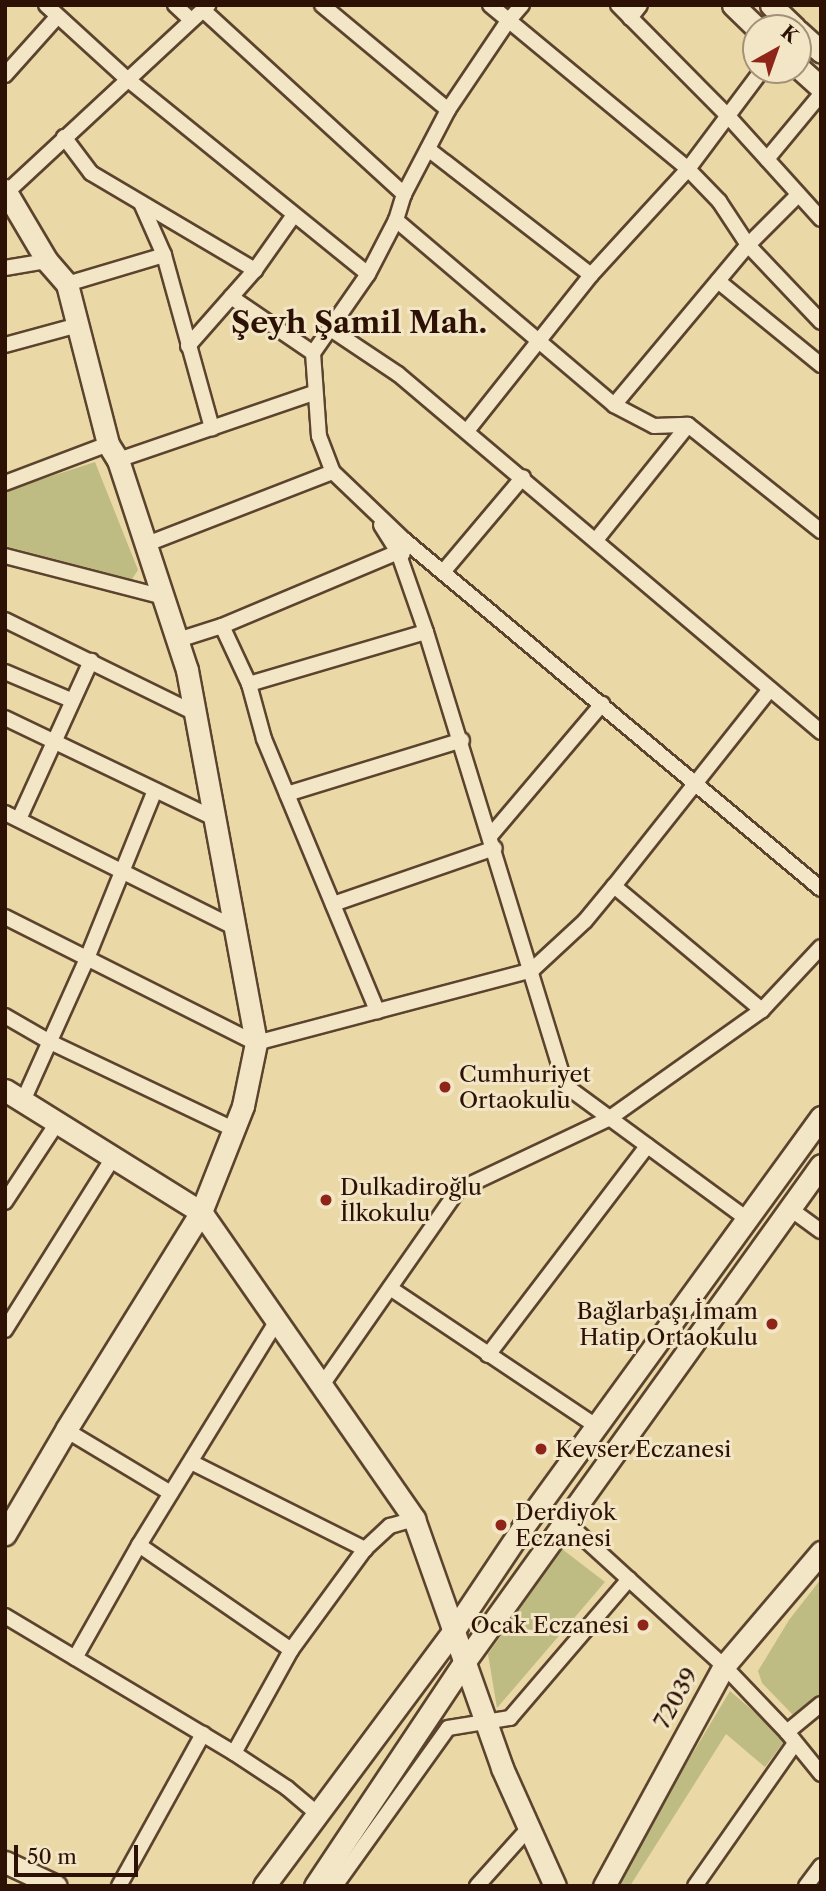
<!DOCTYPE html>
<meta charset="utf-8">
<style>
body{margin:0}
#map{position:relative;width:826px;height:1891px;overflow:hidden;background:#ebd8a7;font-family:"Libre Caslon Text",serif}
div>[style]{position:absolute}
.green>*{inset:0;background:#bebc82}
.roads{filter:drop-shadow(2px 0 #5c432e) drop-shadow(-2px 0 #5c432e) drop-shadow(0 2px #5c432e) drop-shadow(0 -2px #5c432e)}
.street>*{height:14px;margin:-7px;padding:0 7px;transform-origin:7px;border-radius:7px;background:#f2e6c6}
.secondary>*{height:21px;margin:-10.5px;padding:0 10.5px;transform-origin:10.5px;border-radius:10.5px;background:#f2e6c6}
.dots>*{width:19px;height:19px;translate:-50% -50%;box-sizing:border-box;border:4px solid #f2e6c6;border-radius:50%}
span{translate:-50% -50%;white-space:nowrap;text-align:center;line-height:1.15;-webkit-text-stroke:6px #f2e6c6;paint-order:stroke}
.poi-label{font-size:23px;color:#2d1105}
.left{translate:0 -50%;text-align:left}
.right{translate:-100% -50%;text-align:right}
.street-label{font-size:23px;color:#2d1105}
.district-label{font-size:30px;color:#2d1105;font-weight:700}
.frame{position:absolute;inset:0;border:7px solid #2d1105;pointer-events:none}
.north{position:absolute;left:742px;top:14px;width:70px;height:70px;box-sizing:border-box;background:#f2e6c6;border:2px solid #a39179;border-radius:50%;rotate:40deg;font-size:19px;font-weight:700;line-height:28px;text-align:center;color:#2d1105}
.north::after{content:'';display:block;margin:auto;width:24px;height:32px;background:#8f2418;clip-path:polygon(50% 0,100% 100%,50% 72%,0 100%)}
.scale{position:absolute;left:14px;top:1845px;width:124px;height:32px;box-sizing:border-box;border:4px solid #2d1105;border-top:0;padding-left:9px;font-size:21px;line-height:24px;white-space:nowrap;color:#2d1105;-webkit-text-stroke:5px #f2e6c6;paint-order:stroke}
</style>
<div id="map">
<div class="green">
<i style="clip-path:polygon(95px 462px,138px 570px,132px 579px,5px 546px,5px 491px)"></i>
<i style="clip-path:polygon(562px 1549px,605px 1582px,497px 1708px,488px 1654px)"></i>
<i style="clip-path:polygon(821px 1579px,821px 1693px,794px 1716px,762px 1683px,758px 1671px,789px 1620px)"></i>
<i style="clip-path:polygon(730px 1691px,786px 1739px,765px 1767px,726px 1734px,630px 1886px,613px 1886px)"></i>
</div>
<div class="roads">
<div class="street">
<i style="left:46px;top:5px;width:108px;rotate:42.4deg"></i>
<i style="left:126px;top:78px;width:311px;rotate:39deg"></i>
<i style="left:175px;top:5px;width:22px;rotate:43deg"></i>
<i style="left:322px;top:5px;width:164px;rotate:39.8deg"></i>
<i style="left:490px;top:5px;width:257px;rotate:39.6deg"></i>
<i style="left:688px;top:169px;width:45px;rotate:45.9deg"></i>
<i style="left:719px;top:201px;width:53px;rotate:56.6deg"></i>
<i style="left:748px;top:245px;width:106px;rotate:46.5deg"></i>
<i style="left:522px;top:5px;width:21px;rotate:131deg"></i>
<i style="left:508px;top:21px;width:107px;rotate:124deg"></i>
<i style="left:448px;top:110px;width:95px;rotate:117.6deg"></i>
<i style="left:404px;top:194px;width:27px;rotate:107deg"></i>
<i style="left:396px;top:220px;width:61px;rotate:117.4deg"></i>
<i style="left:368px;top:274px;width:96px;rotate:124.8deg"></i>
<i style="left:313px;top:353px;width:83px;rotate:85.9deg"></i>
<i style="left:319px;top:436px;width:39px;rotate:69deg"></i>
<i style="left:333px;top:472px;width:97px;rotate:43.7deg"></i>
<i style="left:403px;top:539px;width:545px;rotate:39.94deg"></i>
<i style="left:618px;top:5px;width:155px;rotate:45.3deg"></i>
<i style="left:727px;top:115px;width:140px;rotate:47.9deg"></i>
<i style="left:203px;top:10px;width:273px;rotate:42.5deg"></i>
<i style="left:630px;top:18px;width:16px;rotate:-52deg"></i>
<i style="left:5px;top:75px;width:78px;rotate:-48.1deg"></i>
<i style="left:64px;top:137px;width:45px;rotate:53.1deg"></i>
<i style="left:91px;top:173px;width:191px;rotate:30.6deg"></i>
<i style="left:428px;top:149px;width:206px;rotate:37.7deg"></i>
<i style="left:767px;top:159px;width:85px;rotate:-50.3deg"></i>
<i style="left:7px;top:192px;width:275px;rotate:-42.9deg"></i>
<i style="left:141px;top:203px;width:57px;rotate:66.1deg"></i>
<i style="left:164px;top:255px;width:180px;rotate:74.5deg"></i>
<i style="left:396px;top:220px;width:286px;rotate:40.3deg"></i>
<i style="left:614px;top:405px;width:45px;rotate:27.7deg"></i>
<i style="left:654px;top:426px;width:34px;rotate:-2deg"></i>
<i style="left:688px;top:425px;width:170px;rotate:38.6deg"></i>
<i style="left:5px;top:268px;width:43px;rotate:-9.5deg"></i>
<i style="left:718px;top:281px;width:133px;rotate:39.2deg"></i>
<i style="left:67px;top:284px;width:101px;rotate:-16.6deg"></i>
<i style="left:231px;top:297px;width:99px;rotate:34.3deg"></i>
<i style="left:329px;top:328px;width:83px;rotate:33.7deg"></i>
<i style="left:398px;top:374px;width:554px;rotate:40.24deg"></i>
<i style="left:5px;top:345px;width:76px;rotate:-15.3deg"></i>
<i style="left:188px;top:346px;width:101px;rotate:-48.6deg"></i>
<i style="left:255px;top:270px;width:67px;rotate:-54.7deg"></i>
<i style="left:614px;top:405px;width:209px;rotate:-50.1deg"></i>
<i style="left:748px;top:245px;width:71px;rotate:-45deg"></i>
<i style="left:467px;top:431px;width:199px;rotate:-51.5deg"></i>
<i style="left:591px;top:275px;width:144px;rotate:-47.5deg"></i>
<i style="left:688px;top:169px;width:124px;rotate:-53.2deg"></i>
<i style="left:118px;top:460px;width:207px;rotate:-18.9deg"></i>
<i style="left:5px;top:483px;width:110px;rotate:-20.7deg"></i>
<i style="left:381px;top:525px;width:32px;rotate:58deg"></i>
<i style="left:398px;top:552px;width:85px;rotate:70.7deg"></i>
<i style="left:426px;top:632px;width:475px;rotate:72.9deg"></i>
<i style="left:566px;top:1086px;width:223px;rotate:36.3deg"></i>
<i style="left:596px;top:540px;width:147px;rotate:-51.3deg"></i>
<i style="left:147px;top:544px;width:199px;rotate:-21.2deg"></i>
<i style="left:5px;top:556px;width:164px;rotate:14.5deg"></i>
<i style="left:443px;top:572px;width:124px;rotate:-49.9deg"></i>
<i style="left:5px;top:620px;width:212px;rotate:26.1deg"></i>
<i style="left:222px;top:626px;width:64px;rotate:65deg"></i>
<i style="left:249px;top:684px;width:57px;rotate:74.7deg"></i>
<i style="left:264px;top:739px;width:295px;rotate:67.4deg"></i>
<i style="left:178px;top:640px;width:46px;rotate:-17.7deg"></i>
<i style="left:222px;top:626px;width:191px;rotate:-22.8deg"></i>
<i style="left:398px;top:552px;width:5px;rotate:22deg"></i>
<i style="left:5px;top:672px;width:72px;rotate:23deg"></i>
<i style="left:249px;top:684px;width:184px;rotate:-16.4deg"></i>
<i style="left:5px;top:718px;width:232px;rotate:25.6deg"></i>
<i style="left:287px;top:794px;width:183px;rotate:-17.1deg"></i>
<i style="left:5px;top:813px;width:256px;rotate:26.5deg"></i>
<i style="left:19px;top:819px;width:174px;rotate:-65.5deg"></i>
<i style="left:491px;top:835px;width:172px;rotate:-49.7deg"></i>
<i style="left:614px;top:886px;width:193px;rotate:40deg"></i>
<i style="left:333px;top:904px;width:171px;rotate:-19.1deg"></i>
<i style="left:5px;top:917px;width:281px;rotate:26.7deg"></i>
<i style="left:256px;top:1043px;width:285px;rotate:-14.8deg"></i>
<i style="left:532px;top:970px;width:72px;rotate:-42.8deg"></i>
<i style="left:585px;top:921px;width:45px;rotate:-50.4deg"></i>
<i style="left:614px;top:886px;width:251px;rotate:-51.6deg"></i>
<i style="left:5px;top:1016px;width:52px;rotate:30deg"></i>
<i style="left:50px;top:1042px;width:203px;rotate:25.4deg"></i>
<i style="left:23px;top:1101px;width:154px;rotate:-65.8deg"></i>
<i style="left:86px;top:961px;width:184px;rotate:-68deg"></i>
<i style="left:5px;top:1202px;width:95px;rotate:-56.6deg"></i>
<i style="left:789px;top:1208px;width:39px;rotate:36deg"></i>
<i style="left:390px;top:1288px;width:248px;rotate:33.8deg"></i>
<i style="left:5px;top:1330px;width:203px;rotate:-57.9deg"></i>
<i style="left:488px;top:1355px;width:263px;rotate:-52.7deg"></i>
<i style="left:322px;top:1385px;width:238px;rotate:-55.1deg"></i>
<i style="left:458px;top:1190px;width:168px;rotate:-25.3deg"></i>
<i style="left:610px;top:1118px;width:186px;rotate:-35.4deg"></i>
<i style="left:762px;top:1010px;width:86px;rotate:-46.9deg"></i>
<i style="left:66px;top:1430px;width:122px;rotate:31deg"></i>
<i style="left:191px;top:1462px;width:195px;rotate:26.6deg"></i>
<i style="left:565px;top:1521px;width:215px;rotate:42.4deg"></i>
<i style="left:724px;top:1666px;width:91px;rotate:46.3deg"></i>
<i style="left:787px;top:1732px;width:54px;rotate:51deg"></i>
<i style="left:139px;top:1545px;width:185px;rotate:34.6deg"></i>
<i style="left:5px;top:1616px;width:267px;rotate:30.9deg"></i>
<i style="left:234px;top:1753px;width:64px;rotate:33.4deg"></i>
<i style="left:287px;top:1788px;width:42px;rotate:40.2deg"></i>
<i style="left:75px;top:1658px;width:130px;rotate:-60.5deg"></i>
<i style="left:139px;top:1545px;width:262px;rotate:-58.4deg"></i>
<i style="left:787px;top:1732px;width:44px;rotate:-39.5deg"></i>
<i style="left:234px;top:1753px;width:118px;rotate:-61deg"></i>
<i style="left:291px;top:1650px;width:125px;rotate:-53.8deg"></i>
<i style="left:365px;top:1549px;width:34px;rotate:-43deg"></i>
<i style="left:390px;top:1526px;width:25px;rotate:-16deg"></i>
<i style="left:119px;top:1886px;width:174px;rotate:-61.1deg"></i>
<i style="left:335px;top:1886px;width:194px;rotate:-54.4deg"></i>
<i style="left:448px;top:1728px;width:63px;rotate:-9.2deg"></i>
<i style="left:510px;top:1718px;width:183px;rotate:-49.4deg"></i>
<i style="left:477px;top:1886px;width:76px;rotate:-48.2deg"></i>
<i style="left:695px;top:1886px;width:174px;rotate:-55deg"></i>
<i style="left:806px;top:1886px;width:25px;rotate:-53deg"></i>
</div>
<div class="secondary">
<i style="left:733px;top:5px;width:33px;rotate:44deg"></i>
<i style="left:771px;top:5px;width:33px;rotate:44deg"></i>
<i style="left:798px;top:31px;width:31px;rotate:42deg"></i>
<i style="left:798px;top:67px;width:31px;rotate:42deg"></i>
<i style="left:5px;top:190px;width:82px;rotate:59.4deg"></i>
<i style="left:47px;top:261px;width:30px;rotate:49deg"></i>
<i style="left:67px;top:284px;width:165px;rotate:75.6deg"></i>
<i style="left:108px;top:444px;width:19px;rotate:58deg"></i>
<i style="left:118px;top:460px;width:221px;rotate:71.8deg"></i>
<i style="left:187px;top:670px;width:379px;rotate:79.5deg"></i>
<i style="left:256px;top:1043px;width:64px;rotate:101.7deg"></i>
<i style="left:243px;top:1106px;width:114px;rotate:111.6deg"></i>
<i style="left:201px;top:1212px;width:374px;rotate:55.2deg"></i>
<i style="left:414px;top:1519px;width:264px;rotate:70.5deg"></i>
<i style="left:502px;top:1768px;width:129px;rotate:65.8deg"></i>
<i style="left:5px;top:1090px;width:231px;rotate:31.9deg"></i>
<i style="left:201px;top:1212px;width:256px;rotate:121.8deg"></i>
<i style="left:66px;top:1430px;width:121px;rotate:120.4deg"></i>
<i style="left:5px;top:1862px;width:56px;rotate:25.2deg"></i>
<i style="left:264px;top:1886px;width:319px;rotate:-53.4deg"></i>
<i style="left:454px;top:1630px;width:124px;rotate:-56.2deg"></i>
<i style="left:523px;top:1527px;width:507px;rotate:-53.99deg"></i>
<i style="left:315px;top:1886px;width:267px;rotate:-56.3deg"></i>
<i style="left:463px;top:1664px;width:614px;rotate:-54.34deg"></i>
<i style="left:604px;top:1886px;width:251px;rotate:-61.4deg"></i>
<i style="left:724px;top:1666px;width:150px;rotate:-49.6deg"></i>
</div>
</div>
<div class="dots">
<i style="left:445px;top:1087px;background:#8f2418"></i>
<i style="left:326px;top:1200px;background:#8f2418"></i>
<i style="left:772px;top:1324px;background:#8f2418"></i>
<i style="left:541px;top:1449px;background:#8f2418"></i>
<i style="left:501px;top:1525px;background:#8f2418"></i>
<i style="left:643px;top:1625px;background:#8f2418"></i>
</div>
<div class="poi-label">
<span class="left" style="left:459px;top:1087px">Cumhuriyet<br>Ortaokulu</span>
<span class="left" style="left:340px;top:1200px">Dulkadiroğlu<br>İlkokulu</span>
<span class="right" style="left:758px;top:1324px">Bağlarbaşı İmam<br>Hatip Ortaokulu</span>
<span class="left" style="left:555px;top:1449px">Kevser Eczanesi</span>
<span class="left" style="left:515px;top:1525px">Derdiyok<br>Eczanesi</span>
<span class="right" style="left:629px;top:1625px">Ocak Eczanesi</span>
</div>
<div class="street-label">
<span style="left:676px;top:1698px;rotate:-61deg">72039</span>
</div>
<div class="district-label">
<span style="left:359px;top:323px">Şeyh Şamil Mah.</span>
</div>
<div class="frame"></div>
<div class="north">K</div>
<div class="scale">50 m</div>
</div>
